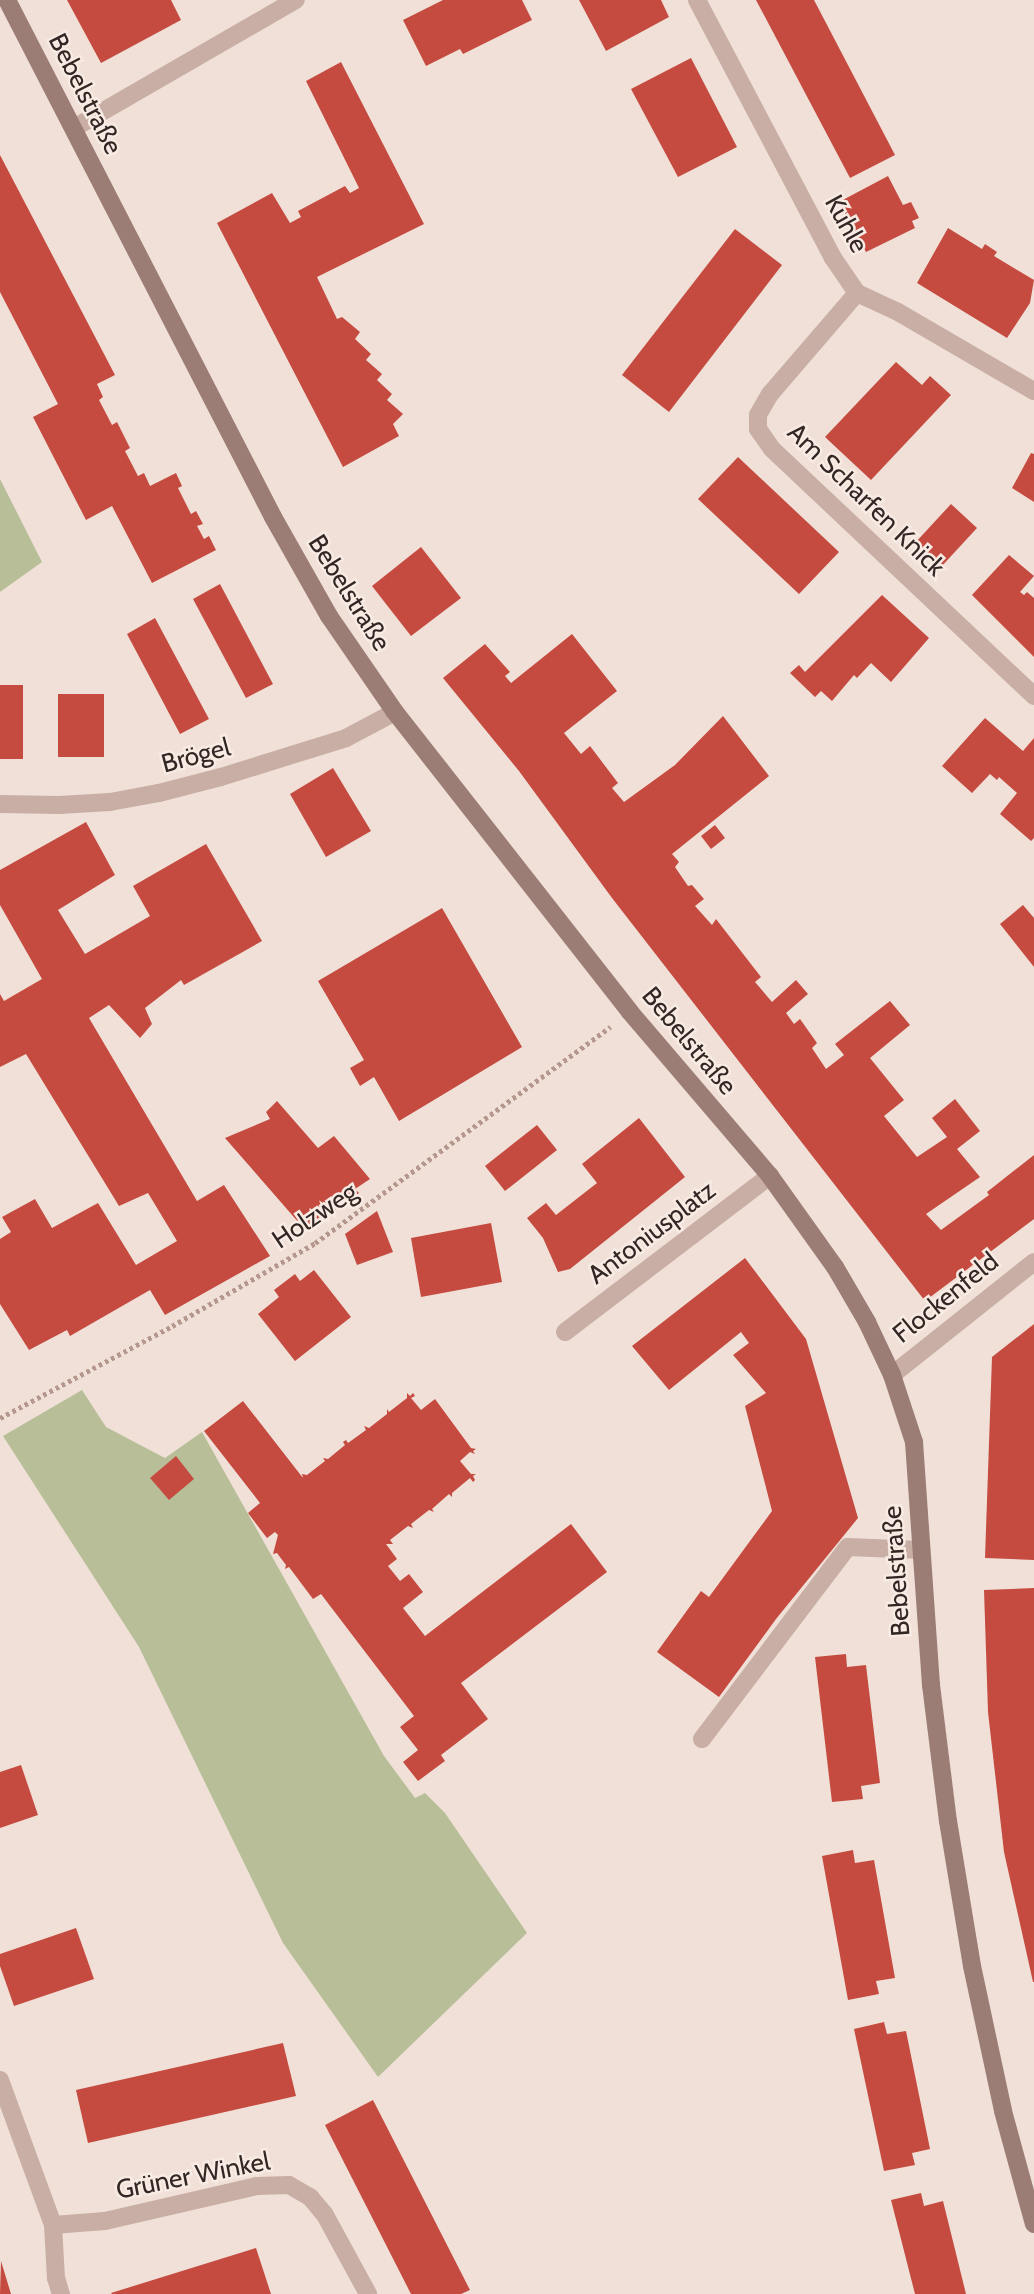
<!DOCTYPE html>
<meta charset="utf-8">
<style>
body{margin:0}
#map{position:relative;width:1034px;height:2294px;overflow:hidden;background:#f0e0d7;font-family:Cabin,sans-serif}
div>[style]{position:absolute}
.green>*{inset:0;background:#b8bf98}
.building>*{inset:0;background:#c54b40}
.path>*{height:4.5px;margin-top:-2.25px;transform-origin:0;background:repeating-linear-gradient(90deg,#b4988e 0 3.5px,transparent 0 7px)}
.lane>*{height:18px;margin:-9px;padding:0 9px;transform-origin:9px;border-radius:9px;background:#c8aea4}
.street>*{height:18px;margin:-9px;padding:0 9px;transform-origin:9px;border-radius:9px;background:#c8aea4}
.secondary>*{height:18px;margin:-9px;padding:0 9px;transform-origin:9px;border-radius:9px;background:#9b7d75}
span{translate:-50% -50%;white-space:nowrap;text-align:center;line-height:1.15;-webkit-text-stroke:5px #f8ebe3;paint-order:stroke}
.street-label{font-size:26px;color:#332725}
</style>
<div id="map">
<div class="green">
<i style="clip-path:polygon(0 479px,42px 562px,0 592px)"></i>
<i style="clip-path:polygon(82px 1390px,106px 1427px,165px 1458px,202px 1432px,384px 1756px,415px 1798px,425px 1793px,445px 1813px,527px 1933px,378px 2077px,283px 1943px,139px 1647px,3px 1436px)"></i>
</div>
<div class="building">
<i style="clip-path:polygon(67px 0,171px 0,181px 20px,101px 63px)"></i>
<i style="clip-path:polygon(443px 0,522px 0,532px 20px,463px 54px,460px 49px,426px 66px,403px 20px)"></i>
<i style="clip-path:polygon(579px 0,661px 0,669px 17px,606px 51px)"></i>
<i style="clip-path:polygon(756px 0,814px 0,895px 155px,850px 178px)"></i>
<i style="clip-path:polygon(691px 58px,737px 147px,678px 177px,631px 89px)"></i>
<i style="clip-path:polygon(341px 62px,424px 224px,317px 277px,337px 319px,342px 317px,360px 332px,355px 339px,371px 354px,366px 360px,382px 374px,377px 380px,392px 394px,387px 400px,403px 414px,393px 424px,399px 436px,343px 467px,217px 223px,272px 193px,290px 223px,301px 217px,298px 211px,345px 186px,350px 193px,359px 188px,306px 81px)"></i>
<i style="clip-path:polygon(0 155px,115px 375px,97px 384px,103px 397px,99px 400px,112px 425px,117px 422px,130px 448px,125px 451px,138px 476px,144px 473px,150px 486px,176px 473px,182px 486px,178px 488px,191px 514px,196px 511px,203px 524px,197px 526px,204px 539px,209px 536px,216px 550px,152px 583px,112px 506px,86px 520px,33px 417px,58px 404px,0 292px)"></i>
<i style="clip-path:polygon(888px 176px,903px 205px,911px 202px,919px 218px,912px 221px,915px 228px,866px 252px,839px 202px)"></i>
<i style="clip-path:polygon(948px 228px,982px 249px,985px 244px,997px 252px,994px 256px,1034px 280px,1030px 303px,1007px 338px,917px 283px)"></i>
<i style="clip-path:polygon(735px 229px,782px 265px,669px 412px,622px 375px)"></i>
<i style="clip-path:polygon(896px 362px,922px 385px,930px 376px,951px 395px,871px 480px,825px 437px)"></i>
<i style="clip-path:polygon(1031px 453px,1034px 454px,1034px 502px,1012px 488px)"></i>
<i style="clip-path:polygon(738px 457px,839px 552px,799px 594px,698px 499px)"></i>
<i style="clip-path:polygon(951px 504px,977px 528px,941px 567px,915px 543px)"></i>
<i style="clip-path:polygon(421px 547px,461px 598px,411px 636px,372px 586px)"></i>
<i style="clip-path:polygon(1009px 555px,1034px 576px,1020px 592px,1024px 595px,1027px 592px,1034px 598px,1034px 657px,972px 595px)"></i>
<i style="clip-path:polygon(220px 584px,273px 684px,246px 698px,193px 599px)"></i>
<i style="clip-path:polygon(882px 595px,929px 638px,891px 682px,871px 663px,857px 678px,854px 675px,832px 701px,821px 691px,815px 697px,790px 673px,799px 665px,805px 672px)"></i>
<i style="clip-path:polygon(155px 618px,209px 719px,180px 734px,127px 634px)"></i>
<i style="clip-path:polygon(572px 634px,617px 691px,564px 733px,581px 754px,590px 746px,618px 783px,612px 788px,624px 802px,675px 765px,723px 716px,769px 776px,672px 854px,679px 862px,675px 867px,688px 886px,692px 885px,704px 899px,695px 906px,712px 925px,716px 919px,761px 977px,755px 982px,772px 1002px,796px 980px,808px 994px,786px 1013px,794px 1024px,800px 1019px,817px 1043px,812px 1048px,826px 1069px,844px 1055px,835px 1044px,890px 1001px,910px 1025px,870px 1058px,904px 1100px,884px 1116px,917px 1157px,947px 1137px,932px 1118px,955px 1099px,980px 1131px,957px 1149px,980px 1177px,926px 1214px,941px 1230px,989px 1195px,987px 1192px,1034px 1155px,1034px 1219px,925px 1301px,612px 898px,519px 771px,443px 678px,485px 644px,510px 672px,505px 676px,511px 683px)"></i>
<i style="clip-path:polygon(0 685px,23px 685px,23px 759px,0 759px)"></i>
<i style="clip-path:polygon(58px 694px,104px 694px,104px 757px,58px 757px)"></i>
<i style="clip-path:polygon(985px 718px,1023px 751px,1034px 738px,1034px 838px,1031px 841px,1000px 814px,1017px 793px,999px 777px,997px 780px,990px 774px,972px 793px,942px 766px)"></i>
<i style="clip-path:polygon(333px 768px,371px 831px,326px 857px,290px 794px)"></i>
<i style="clip-path:polygon(86px 822px,115px 875px,58px 910px,85px 954px,150px 916px,133px 886px,206px 844px,262px 941px,184px 985px,181px 980px,145px 1008px,152px 1024px,140px 1038px,109px 1005px,89px 1018px,197px 1201px,224px 1185px,270px 1256px,165px 1315px,150px 1290px,70px 1336px,67px 1330px,29px 1350px,0 1304px,0 1239px,11px 1232px,2px 1217px,35px 1199px,52px 1228px,98px 1203px,136px 1265px,177px 1241px,148px 1193px,119px 1206px,26px 1054px,0 1067px,0 994px,4px 1001px,42px 979px,0 905px,0 870px)"></i>
<i style="clip-path:polygon(715px 825px,725px 838px,711px 849px,701px 836px)"></i>
<i style="clip-path:polygon(1023px 905px,1034px 918px,1034px 967px,1000px 924px)"></i>
<i style="clip-path:polygon(442px 908px,522px 1047px,399px 1121px,374px 1077px,360px 1086px,350px 1068px,364px 1060px,318px 981px)"></i>
<i style="clip-path:polygon(277px 1101px,318px 1148px,334px 1136px,370px 1179px,355px 1189px,359px 1193px,306px 1231px,225px 1138px,270px 1119px,266px 1112px)"></i>
<i style="clip-path:polygon(639px 1118px,685px 1177px,570px 1269px,558px 1272px,543px 1238px,527px 1218px,546px 1203px,556px 1215px,597px 1183px,582px 1164px)"></i>
<i style="clip-path:polygon(537px 1125px,557px 1150px,505px 1191px,485px 1166px)"></i>
<i style="clip-path:polygon(377px 1211px,393px 1252px,357px 1265px,345px 1234px)"></i>
<i style="clip-path:polygon(491px 1223px,502px 1282px,421px 1297px,411px 1238px)"></i>
<i style="clip-path:polygon(745px 1258px,806px 1339px,858px 1518px,776px 1619px,719px 1697px,657px 1652px,701px 1591px,709px 1597px,772px 1511px,745px 1406px,766px 1393px,733px 1355px,749px 1343px,741px 1332px,669px 1390px,632px 1346px)"></i>
<i style="clip-path:polygon(314px 1270px,351px 1317px,295px 1361px,258px 1314px,279px 1297px,274px 1290px,295px 1274px,300px 1281px)"></i>
<i style="clip-path:polygon(1034px 1324px,1034px 1560px,985px 1558px,992px 1357px)"></i>
<i style="clip-path:polygon(407px 1393px,410px 1396px,413px 1393px,415px 1396px,411px 1398px,421px 1410px,435px 1399px,471px 1448px,476px 1449px,473px 1451px,475px 1454px,470px 1452px,460px 1461px,471px 1474px,476px 1474px,473px 1476px,475px 1480px,473px 1482px,470px 1478px,452px 1493px,452px 1497px,449px 1494px,432px 1509px,434px 1512px,429px 1510px,411px 1524px,413px 1528px,408px 1526px,390px 1540px,393px 1544px,386px 1544px,397px 1559px,388px 1566px,400px 1581px,409px 1574px,423px 1592px,403px 1608px,425px 1636px,571px 1524px,607px 1572px,461px 1683px,488px 1719px,441px 1755px,445px 1761px,418px 1781px,403px 1762px,418px 1750px,400px 1727px,414px 1716px,321px 1594px,313px 1599px,289px 1567px,285px 1569px,286px 1565px,277px 1553px,273px 1554px,278px 1535px,275px 1532px,267px 1538px,248px 1513px,260px 1503px,204px 1431px,243px 1401px,303px 1478px,302px 1474px,307px 1475px,325px 1461px,323px 1458px,328px 1459px,345px 1445px,343px 1442px,346px 1440px,348px 1443px,366px 1430px,364px 1426px,369px 1428px,387px 1414px,387px 1409px,389px 1412px,407px 1398px)"></i>
<i style="clip-path:polygon(176px 1456px,194px 1479px,169px 1500px,150px 1478px)"></i>
<i style="clip-path:polygon(1034px 1588px,1034px 1982px,1033px 1982px,1004px 1852px,988px 1712px,984px 1590px)"></i>
<i style="clip-path:polygon(846px 1654px,847px 1667px,866px 1665px,880px 1783px,861px 1786px,863px 1799px,832px 1802px,815px 1657px)"></i>
<i style="clip-path:polygon(21px 1765px,38px 1815px,0 1828px,0 1772px)"></i>
<i style="clip-path:polygon(853px 1850px,855px 1863px,874px 1860px,895px 1978px,876px 1981px,879px 1994px,848px 2000px,822px 1856px)"></i>
<i style="clip-path:polygon(76px 1928px,94px 1979px,14px 2006px,0 1966px,0 1954px)"></i>
<i style="clip-path:polygon(884px 2022px,887px 2034px,906px 2031px,930px 2149px,912px 2153px,915px 2165px,884px 2171px,854px 2029px)"></i>
<i style="clip-path:polygon(283px 2043px,296px 2096px,88px 2143px,76px 2090px)"></i>
<i style="clip-path:polygon(373px 2100px,470px 2290px,461px 2294px,411px 2294px,325px 2125px)"></i>
<i style="clip-path:polygon(921px 2193px,924px 2206px,943px 2201px,966px 2294px,915px 2294px,891px 2200px)"></i>
<i style="clip-path:polygon(256px 2248px,271px 2294px,112px 2294px,111px 2293px)"></i>
<i style="clip-path:polygon(1px 2261px,11px 2294px,0 2294px)"></i>
</div>
<div class="path">
<i style="left:0;top:1418px;width:195px;rotate:-28.1deg"></i>
<i style="left:172px;top:1326px;width:165px;rotate:-30.1deg"></i>
<i style="left:315px;top:1243px;width:366px;rotate:-36.2deg"></i>
</div>
<div class="lane">
<i style="left:702px;top:1739px;width:241px;rotate:-52.8deg"></i>
<i style="left:848px;top:1547px;width:73px;rotate:2.4deg"></i>
</div>
<div class="street">
<i style="left:697px;top:0;width:292px;rotate:62.2deg"></i>
<i style="left:833px;top:258px;width:42px;rotate:55.6deg"></i>
<i style="left:857px;top:293px;width:45px;rotate:24.9deg"></i>
<i style="left:898px;top:312px;width:157px;rotate:30.2deg"></i>
<i style="left:74px;top:128px;width:256px;rotate:-30deg"></i>
<i style="left:857px;top:293px;width:133px;rotate:130.7deg"></i>
<i style="left:770px;top:394px;width:24px;rotate:120deg"></i>
<i style="left:758px;top:415px;width:14px;rotate:90deg"></i>
<i style="left:758px;top:429px;width:24px;rotate:55deg"></i>
<i style="left:772px;top:449px;width:360px;rotate:43.3deg"></i>
<i style="left:0;top:804px;width:59px;rotate:1deg"></i>
<i style="left:59px;top:805px;width:51px;rotate:-3.4deg"></i>
<i style="left:110px;top:802px;width:50px;rotate:-10.4deg"></i>
<i style="left:159px;top:793px;width:64px;rotate:-14.5deg"></i>
<i style="left:221px;top:777px;width:131px;rotate:-17.3deg"></i>
<i style="left:346px;top:738px;width:55px;rotate:-28deg"></i>
<i style="left:565px;top:1332px;width:258px;rotate:-37.3deg"></i>
<i style="left:892px;top:1375px;width:181px;rotate:-38.5deg"></i>
<i style="left:0;top:2080px;width:154px;rotate:69.9deg"></i>
<i style="left:53px;top:2225px;width:53px;rotate:86.8deg"></i>
<i style="left:56px;top:2278px;width:17px;rotate:73deg"></i>
<i style="left:53px;top:2225px;width:52px;rotate:-4.4deg"></i>
<i style="left:105px;top:2221px;width:156px;rotate:-13deg"></i>
<i style="left:257px;top:2186px;width:32px;rotate:-2deg"></i>
<i style="left:289px;top:2185px;width:24px;rotate:30deg"></i>
<i style="left:310px;top:2197px;width:23px;rotate:50deg"></i>
<i style="left:325px;top:2215px;width:90px;rotate:61.4deg"></i>
</div>
<div class="secondary">
<i style="left:7px;top:0;width:581px;rotate:62.77deg"></i>
<i style="left:273px;top:517px;width:114px;rotate:60.5deg"></i>
<i style="left:329px;top:616px;width:116px;rotate:55.5deg"></i>
<i style="left:395px;top:712px;width:381px;rotate:51.9deg"></i>
<i style="left:630px;top:1012px;width:216px;rotate:49.5deg"></i>
<i style="left:770px;top:1176px;width:112px;rotate:54.5deg"></i>
<i style="left:835px;top:1267px;width:64px;rotate:59.8deg"></i>
<i style="left:867px;top:1322px;width:59px;rotate:64.7deg"></i>
<i style="left:892px;top:1375px;width:71px;rotate:71.8deg"></i>
<i style="left:914px;top:1442px;width:244px;rotate:86deg"></i>
<i style="left:931px;top:1685px;width:137px;rotate:82.9deg"></i>
<i style="left:948px;top:1821px;width:147px;rotate:80.6deg"></i>
<i style="left:972px;top:1966px;width:148px;rotate:77.9deg"></i>
<i style="left:1003px;top:2111px;width:117px;rotate:74.7deg"></i>
</div>
<div class="street-label">
<span style="left:85px;top:94px;rotate:63deg">Bebelstraße</span>
<span style="left:846px;top:224px;rotate:61deg">Kuhle</span>
<span style="left:866px;top:500px;rotate:44deg">Am Scharfen Knick</span>
<span style="left:349px;top:593px;rotate:58deg">Bebelstraße</span>
<span style="left:196px;top:756px;rotate:-15deg">Brögel</span>
<span style="left:689px;top:1041px;rotate:50deg">Bebelstraße</span>
<span style="left:315px;top:1216px;rotate:-34deg">Holzweg</span>
<span style="left:652px;top:1233px;rotate:-37deg">Antoniusplatz</span>
<span style="left:946px;top:1298px;rotate:-39deg">Flockenfeld</span>
<span style="left:897px;top:1571px;rotate:-94deg">Bebelstraße</span>
<span style="left:193px;top:2176px;rotate:-11deg">Grüner Winkel</span>
</div>
</div>
